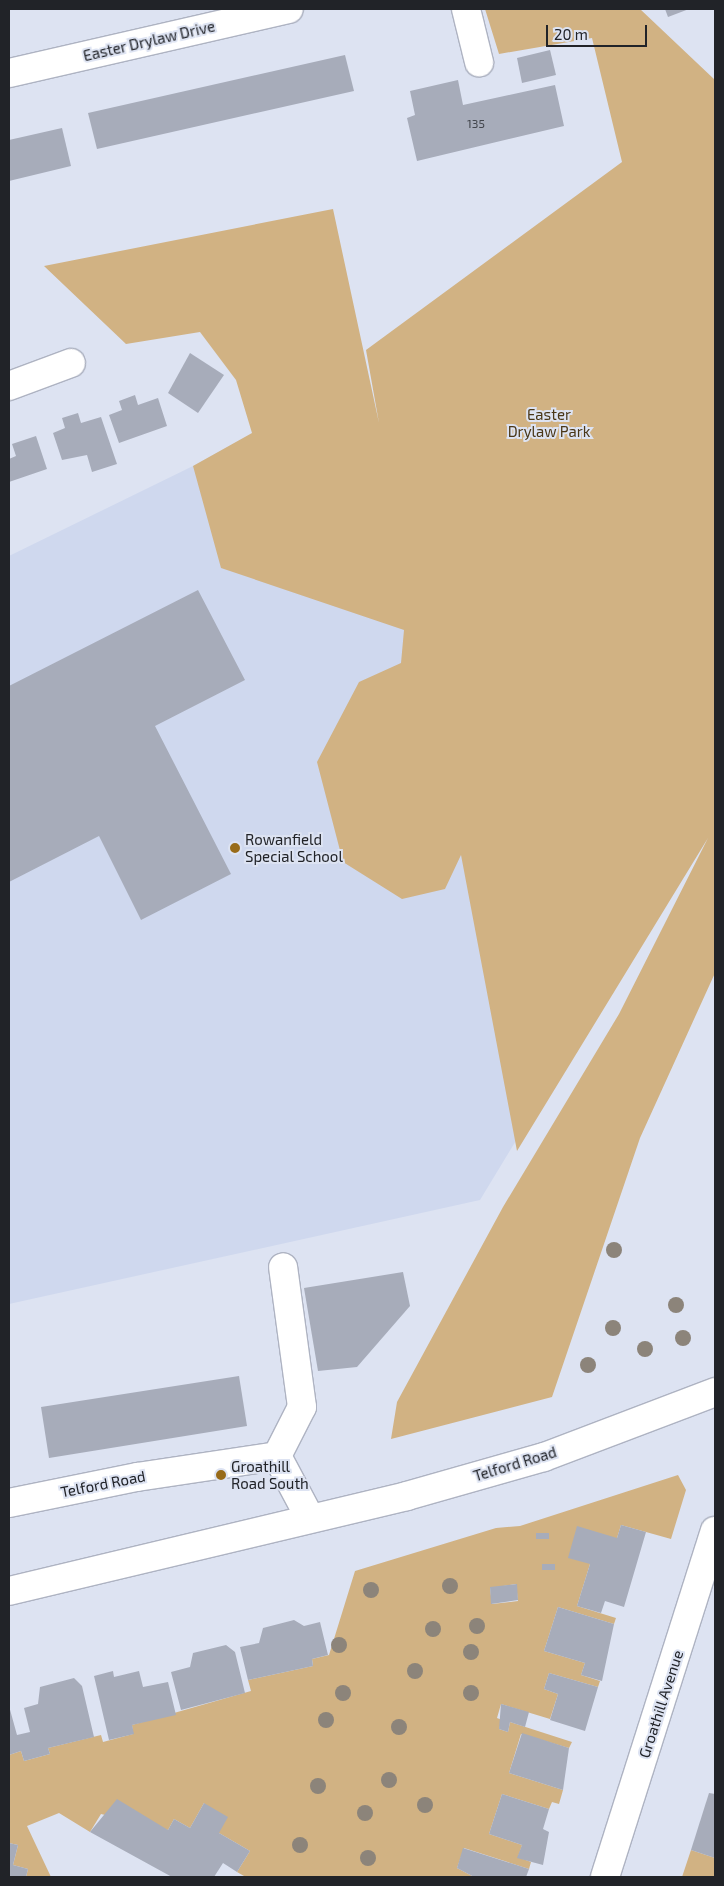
<!DOCTYPE html>
<style>
body{margin:0}
#map{position:relative;width:724px;height:1886px;overflow:hidden;background:#dde3f2;font-family:"Exo 2",sans-serif}
div>[style]{position:absolute}
.built>*{inset:0;background:#cfd8ee}
.green>*{inset:0;background:#d1b283}
.building>*{inset:0;background:#a7acba}
.roads{filter:drop-shadow(1px 0 #aeb3c2) drop-shadow(-1px 0 #aeb3c2) drop-shadow(0 1px #aeb3c2) drop-shadow(0 -1px #aeb3c2)}
.minor>*{height:28px;margin:-14px;padding:0 14px;transform-origin:14px;border-radius:14px;background:#fff}
.major>*{height:28px;margin:-14px;padding:0 14px;transform-origin:14px;border-radius:14px;background:#fff}
.trees>*{width:16px;height:16px;margin:-8px;border-radius:50%;background:#8c847a}
.dots>*{width:14px;height:14px;translate:-50% -50%;box-sizing:border-box;border:2px solid #dde3f2;border-radius:50%}
span{translate:-50% -50%;white-space:nowrap;text-align:center;line-height:1.15;-webkit-text-stroke:4px #dde3f2;paint-order:stroke}
.number-label{font-size:12px;color:#42454c}
.number-label span{-webkit-text-stroke-width:0}
.street-label{font-size:15px;color:#212328}
.park-label{font-size:15px;color:#4a3717}
.poi-label{font-size:15px;color:#212328}
.left{translate:0 -50%;text-align:left}
.frame{position:absolute;inset:0;border:10px solid #212328;pointer-events:none}
.scale{position:absolute;left:546px;top:25px;width:101px;height:22px;box-sizing:border-box;border:2px solid #212328;border-top:0;padding-left:6px;font-size:15px;line-height:18px;white-space:nowrap;color:#212328;-webkit-text-stroke:4px #dde3f2;paint-order:stroke}
</style>
<div id="map">
<div class="built">
<i style="clip-path:polygon(367px 371px,517px 1139px,480px 1200px,9px 1304px,9px 556px,193px 466px)"></i>
</div>
<div class="green">
<i style="clip-path:polygon(485px 9px,640px 9px,715px 80px,715px 973px,640px 1138px,552px 1397px,391px 1439px,397px 1402px,503px 1207px,619px 1014px,708px 838px,517px 1151px,461px 855px,445px 889px,402px 899px,343px 862px,317px 762px,359px 682px,401px 663px,404px 630px,221px 568px,193px 466px,252px 433px,236px 380px,200px 332px,126px 344px,44px 266px,333px 209px,379px 423px,366px 350px,622px 162px,592px 38px,499px 54px)"></i>
<i style="clip-path:polygon(evenodd,678px 1475px,686px 1490px,671px 1539px,621px 1525px,617px 1538px,590px 1564px,577px 1606px,616px 1618px,614px 1624px,558px 1607px,544px 1651px,585px 1663px,581px 1675px,600px 1681px,598px 1687px,549px 1673px,544px 1689px,558px 1694px,550px 1719px,501px 1704px,497px 1718px,502px 1720px,499px 1729px,508px 1732px,510px 1722px,572px 1742px,569px 1748px,521px 1734px,509px 1773px,563px 1790px,559px 1804px,552px 1802px,549px 1809px,502px 1794px,489px 1834px,522px 1845px,518px 1857px,531px 1862px,529px 1869px,464px 1848px,457px 1868px,474px 1877px,244px 1876px,237px 1872px,250px 1851px,219px 1833px,204px 1803px,190px 1828px,174px 1819px,168px 1830px,101px 1814px,90px 1832px,59px 1813px,27px 1826px,51px 1877px,26px 1877px,28px 1869px,13px 1865px,18px 1845px,9px 1843px,9px 1755px,21px 1751px,24px 1761px,50px 1754px,48px 1748px,101px 1735px,103px 1742px,133px 1734px,132px 1725px,251px 1691px,248px 1680px,313px 1666px,312px 1659px,329px 1655px,355px 1571px,496px 1528px,520px 1526px,678px 1475px,516px 1584px,518px 1601px,492px 1604px,490px 1588px,516px 1584px)"></i>
<i style="clip-path:polygon(691px 1850px,715px 1858px,715px 1877px,682px 1877px)"></i>
</div>
<div class="building">
<i style="clip-path:polygon(665px 9px,689px 9px,668px 17px)"></i>
<i style="clip-path:polygon(550px 50px,556px 75px,522px 83px,517px 58px)"></i>
<i style="clip-path:polygon(345px 55px,354px 91px,97px 149px,88px 113px)"></i>
<i style="clip-path:polygon(458px 80px,463px 105px,555px 85px,564px 126px,417px 161px,407px 118px,415px 115px,410px 91px)"></i>
<i style="clip-path:polygon(62px 128px,71px 166px,9px 181px,9px 140px)"></i>
<i style="clip-path:polygon(190px 353px,224px 375px,198px 413px,168px 393px)"></i>
<i style="clip-path:polygon(135px 395px,138px 405px,158px 398px,167px 426px,119px 443px,109px 415px,122px 410px,119px 401px)"></i>
<i style="clip-path:polygon(78px 413px,81px 423px,101px 417px,117px 464px,92px 472px,87px 455px,62px 460px,53px 433px,65px 428px,62px 418px)"></i>
<i style="clip-path:polygon(36px 436px,47px 469px,9px 482px,9px 459px,16px 456px,12px 444px)"></i>
<i style="clip-path:polygon(198px 590px,245px 680px,155px 726px,231px 874px,141px 920px,99px 836px,9px 882px,9px 686px)"></i>
<i style="clip-path:polygon(403px 1272px,410px 1306px,357px 1367px,318px 1371px,304px 1288px)"></i>
<i style="clip-path:polygon(239px 1376px,247px 1426px,49px 1458px,41px 1407px)"></i>
<i style="clip-path:polygon(621px 1525px,646px 1532px,624px 1607px,605px 1601px,601px 1613px,577px 1606px,590px 1564px,568px 1558px,577px 1526px,617px 1538px)"></i>
<i style="clip-path:polygon(536px 1533px,549px 1533px,549px 1539px,536px 1539px)"></i>
<i style="clip-path:polygon(542px 1564px,555px 1564px,555px 1570px,542px 1570px)"></i>
<i style="clip-path:polygon(517px 1584px,518px 1600px,491px 1604px,490px 1587px)"></i>
<i style="clip-path:polygon(558px 1607px,614px 1624px,602px 1681px,581px 1675px,585px 1663px,544px 1651px)"></i>
<i style="clip-path:polygon(294px 1620px,304px 1626px,320px 1622px,328px 1655px,312px 1659px,313px 1666px,248px 1680px,240px 1647px,259px 1643px,263px 1628px)"></i>
<i style="clip-path:polygon(226px 1645px,235px 1652px,245px 1693px,181px 1710px,171px 1672px,190px 1667px,193px 1653px)"></i>
<i style="clip-path:polygon(113px 1671px,114px 1677px,139px 1671px,143px 1687px,168px 1682px,176px 1715px,132px 1725px,134px 1734px,109px 1740px,94px 1676px)"></i>
<i style="clip-path:polygon(549px 1673px,598px 1687px,585px 1731px,550px 1720px,558px 1694px,544px 1689px)"></i>
<i style="clip-path:polygon(74px 1678px,82px 1686px,94px 1737px,48px 1748px,50px 1754px,24px 1761px,21px 1751px,9px 1755px,9px 1706px,17px 1735px,30px 1732px,24px 1708px,38px 1704px,40px 1687px)"></i>
<i style="clip-path:polygon(501px 1704px,529px 1712px,525px 1727px,510px 1722px,508px 1732px,499px 1729px)"></i>
<i style="clip-path:polygon(522px 1733px,569px 1748px,563px 1790px,509px 1773px)"></i>
<i style="clip-path:polygon(709px 1793px,715px 1794px,715px 1858px,691px 1850px)"></i>
<i style="clip-path:polygon(502px 1794px,549px 1809px,543px 1829px,549px 1832px,543px 1865px,517px 1858px,522px 1845px,489px 1834px)"></i>
<i style="clip-path:polygon(117px 1799px,168px 1830px,174px 1819px,190px 1828px,204px 1803px,228px 1817px,219px 1833px,250px 1851px,237px 1872px,223px 1863px,214px 1877px,172px 1877px,90px 1832px)"></i>
<i style="clip-path:polygon(9px 1843px,18px 1845px,13px 1865px,28px 1869px,26px 1877px,9px 1877px)"></i>
<i style="clip-path:polygon(463px 1848px,529px 1869px,526px 1877px,474px 1877px,457px 1868px)"></i>
</div>
<div class="roads">
<div class="minor">
<i style="left:466px;top:9px;width:55px;rotate:76.2deg"></i>
<i style="left:9px;top:73px;width:287px;rotate:-12.9deg"></i>
<i style="left:9px;top:386px;width:66px;rotate:-20.4deg"></i>
<i style="left:277px;top:1456px;width:55px;rotate:-63deg"></i>
<i style="left:302px;top:1407px;width:141px;rotate:-97.7deg"></i>
<i style="left:9px;top:1503px;width:131px;rotate:-11.5deg"></i>
<i style="left:137px;top:1477px;width:142px;rotate:-8.5deg"></i>
<i style="left:277px;top:1456px;width:70px;rotate:62deg"></i>
<i style="left:605px;top:1877px;width:363px;rotate:-72.4deg"></i>
</div>
<div class="major">
<i style="left:9px;top:1591px;width:409px;rotate:-13.4deg"></i>
<i style="left:407px;top:1496px;width:142px;rotate:-15.9deg"></i>
<i style="left:544px;top:1457px;width:183px;rotate:-20.8deg"></i>
</div>
</div>
<div class="trees">
<i style="left:614px;top:1250px"></i>
<i style="left:676px;top:1305px"></i>
<i style="left:613px;top:1328px"></i>
<i style="left:683px;top:1338px"></i>
<i style="left:645px;top:1349px"></i>
<i style="left:588px;top:1365px"></i>
<i style="left:450px;top:1586px"></i>
<i style="left:371px;top:1590px"></i>
<i style="left:477px;top:1626px"></i>
<i style="left:433px;top:1629px"></i>
<i style="left:339px;top:1645px"></i>
<i style="left:471px;top:1652px"></i>
<i style="left:415px;top:1671px"></i>
<i style="left:343px;top:1693px"></i>
<i style="left:471px;top:1693px"></i>
<i style="left:326px;top:1720px"></i>
<i style="left:399px;top:1727px"></i>
<i style="left:389px;top:1780px"></i>
<i style="left:318px;top:1786px"></i>
<i style="left:425px;top:1805px"></i>
<i style="left:365px;top:1813px"></i>
<i style="left:300px;top:1845px"></i>
<i style="left:368px;top:1858px"></i>
</div>
<div class="dots">
<i style="left:235px;top:848px;background:#986b19"></i>
<i style="left:221px;top:1475px;background:#986b19"></i>
</div>
<div class="number-label">
<span style="left:476px;top:124px">135</span>
</div>
<div class="street-label">
<span style="left:149px;top:41px;rotate:-13deg">Easter Drylaw Drive</span>
<span style="left:515px;top:1464px;rotate:-17deg">Telford Road</span>
<span style="left:103px;top:1484px;rotate:-11deg">Telford Road</span>
<span style="left:661px;top:1704px;rotate:-72deg">Groathill Avenue</span>
</div>
<div class="park-label">
<span style="left:549px;top:423px">Easter<br>Drylaw Park</span>
</div>
<div class="poi-label">
<span class="left" style="left:245px;top:848px">Rowanfield<br>Special School</span>
<span class="left" style="left:231px;top:1475px">Groathill<br>Road South</span>
</div>
<div class="frame"></div>
<div class="scale">20 m</div>
</div>
